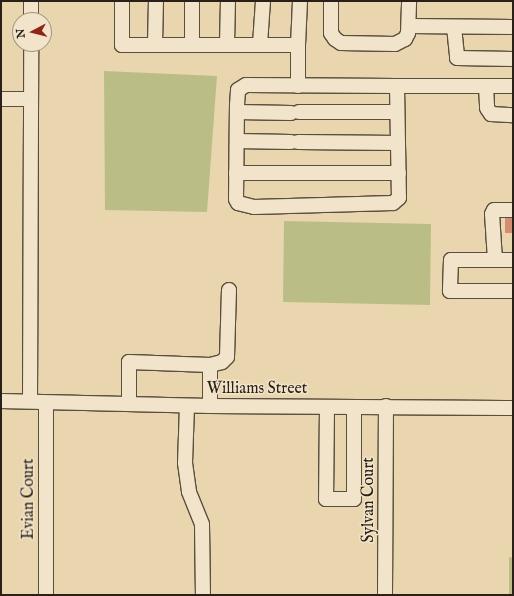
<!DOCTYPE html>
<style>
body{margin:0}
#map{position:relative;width:514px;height:596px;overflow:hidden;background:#ead6ae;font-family:"IM FELL English",serif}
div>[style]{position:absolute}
.green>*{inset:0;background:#bbbd87}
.building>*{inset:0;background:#d48d70}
.roads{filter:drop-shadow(1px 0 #5a4e3d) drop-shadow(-1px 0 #5a4e3d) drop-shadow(0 1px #5a4e3d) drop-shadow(0 -1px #5a4e3d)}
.minor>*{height:14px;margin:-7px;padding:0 7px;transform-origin:7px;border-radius:7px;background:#f1e4ca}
span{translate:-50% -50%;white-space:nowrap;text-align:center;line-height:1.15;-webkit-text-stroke:3px #f1e4ca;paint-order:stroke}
.street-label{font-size:16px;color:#2a2017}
.frame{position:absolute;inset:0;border:2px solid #2a2017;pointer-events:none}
.north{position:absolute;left:12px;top:12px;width:40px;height:40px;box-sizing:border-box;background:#f1e4ca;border:1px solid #a19682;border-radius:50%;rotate:263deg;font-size:11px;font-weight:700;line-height:16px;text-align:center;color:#2a2017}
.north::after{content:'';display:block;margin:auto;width:14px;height:18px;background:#8f2418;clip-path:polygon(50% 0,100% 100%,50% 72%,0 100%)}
</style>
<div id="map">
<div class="green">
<i style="clip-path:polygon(104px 71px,217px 76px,207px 212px,105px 210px)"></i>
<i style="clip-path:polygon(284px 221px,431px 224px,430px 305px,283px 302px)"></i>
<i style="clip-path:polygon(509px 557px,513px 558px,513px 595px,509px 595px)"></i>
</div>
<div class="building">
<i style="clip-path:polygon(505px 212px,513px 212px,513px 233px,505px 233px)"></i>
</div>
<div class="roads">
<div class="minor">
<i style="left:122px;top:1px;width:44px;rotate:90deg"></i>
<i style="left:122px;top:45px;width:176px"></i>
<i style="left:298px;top:45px;width:44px;rotate:-87.4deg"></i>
<i style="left:331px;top:1px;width:32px;rotate:90deg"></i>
<i style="left:331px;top:33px;width:7px;rotate:56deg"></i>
<i style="left:335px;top:39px;width:7px;rotate:34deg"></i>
<i style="left:341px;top:43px;width:54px;rotate:1.1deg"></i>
<i style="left:395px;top:44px;width:11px;rotate:-27deg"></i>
<i style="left:405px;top:39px;width:7px;rotate:-63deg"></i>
<i style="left:408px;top:33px;width:32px;rotate:-88deg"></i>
<i style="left:31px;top:20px;width:19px;rotate:-90deg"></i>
<i style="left:410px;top:26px;width:103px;rotate:0.6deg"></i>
<i style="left:454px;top:27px;width:31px;rotate:84deg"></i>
<i style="left:457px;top:58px;width:56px;rotate:1deg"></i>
<i style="left:155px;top:44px;width:43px;rotate:-88.7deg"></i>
<i style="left:192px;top:44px;width:43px;rotate:-90deg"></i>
<i style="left:227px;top:44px;width:43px;rotate:-88.7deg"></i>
<i style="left:260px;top:44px;width:43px;rotate:-86deg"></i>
<i style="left:298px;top:45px;width:41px;rotate:90deg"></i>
<i style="left:246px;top:85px;width:151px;rotate:0.4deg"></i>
<i style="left:397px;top:86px;width:112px;rotate:89deg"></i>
<i style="left:399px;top:198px;width:8px;rotate:140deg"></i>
<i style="left:393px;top:203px;width:139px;rotate:178.4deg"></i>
<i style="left:254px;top:207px;width:16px;rotate:-166deg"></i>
<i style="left:238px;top:203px;width:4px;rotate:-117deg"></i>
<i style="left:236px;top:199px;width:94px;rotate:-89.4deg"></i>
<i style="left:237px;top:105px;width:15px;rotate:-86deg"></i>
<i style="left:238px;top:90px;width:9px;rotate:-32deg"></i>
<i style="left:397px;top:86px;width:116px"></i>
<i style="left:486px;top:86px;width:22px;rotate:87deg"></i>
<i style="left:487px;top:108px;width:7px;rotate:56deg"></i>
<i style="left:491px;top:114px;width:22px;rotate:3deg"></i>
<i style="left:1px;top:99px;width:29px"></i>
<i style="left:237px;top:112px;width:54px;rotate:1.1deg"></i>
<i style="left:299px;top:112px;width:98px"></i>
<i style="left:237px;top:141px;width:54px;rotate:1.1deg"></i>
<i style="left:298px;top:142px;width:100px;rotate:0.6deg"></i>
<i style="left:236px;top:173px;width:163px"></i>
<i style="left:495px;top:260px;width:46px;rotate:-93.7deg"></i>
<i style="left:492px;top:214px;width:4px;rotate:-63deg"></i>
<i style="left:494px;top:210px;width:19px"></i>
<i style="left:513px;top:260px;width:62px;rotate:180deg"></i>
<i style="left:451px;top:260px;width:31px;rotate:92deg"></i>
<i style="left:450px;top:291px;width:63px"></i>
<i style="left:210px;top:365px;width:12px;rotate:-14deg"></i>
<i style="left:222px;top:362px;width:7px;rotate:-45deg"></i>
<i style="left:227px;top:357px;width:67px;rotate:-88.3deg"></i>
<i style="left:1px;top:401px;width:209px;rotate:1.4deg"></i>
<i style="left:210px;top:406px;width:303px;rotate:0.4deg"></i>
<i style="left:30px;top:401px;width:357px;rotate:-89.8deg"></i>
<i style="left:46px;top:403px;width:192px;rotate:90deg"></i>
<i style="left:129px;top:404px;width:42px;rotate:-90deg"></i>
<i style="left:129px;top:362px;width:81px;rotate:2.1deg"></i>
<i style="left:210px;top:365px;width:41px;rotate:90deg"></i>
<i style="left:187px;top:406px;width:57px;rotate:92deg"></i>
<i style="left:185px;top:463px;width:29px;rotate:82deg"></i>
<i style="left:189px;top:492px;width:35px;rotate:68deg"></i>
<i style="left:202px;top:525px;width:70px;rotate:89.2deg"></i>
<i style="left:327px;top:407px;width:92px;rotate:90.6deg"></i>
<i style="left:326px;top:499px;width:28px"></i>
<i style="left:354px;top:499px;width:92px;rotate:-90deg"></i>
<i style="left:385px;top:595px;width:189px;rotate:-89.7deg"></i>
</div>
</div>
<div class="street-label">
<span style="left:257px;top:389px">Williams Street</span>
<span style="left:29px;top:499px;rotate:-90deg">Evian Court</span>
<span style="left:369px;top:500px;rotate:-90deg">Sylvan Court</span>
</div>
<div class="frame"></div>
<div class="north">N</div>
</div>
